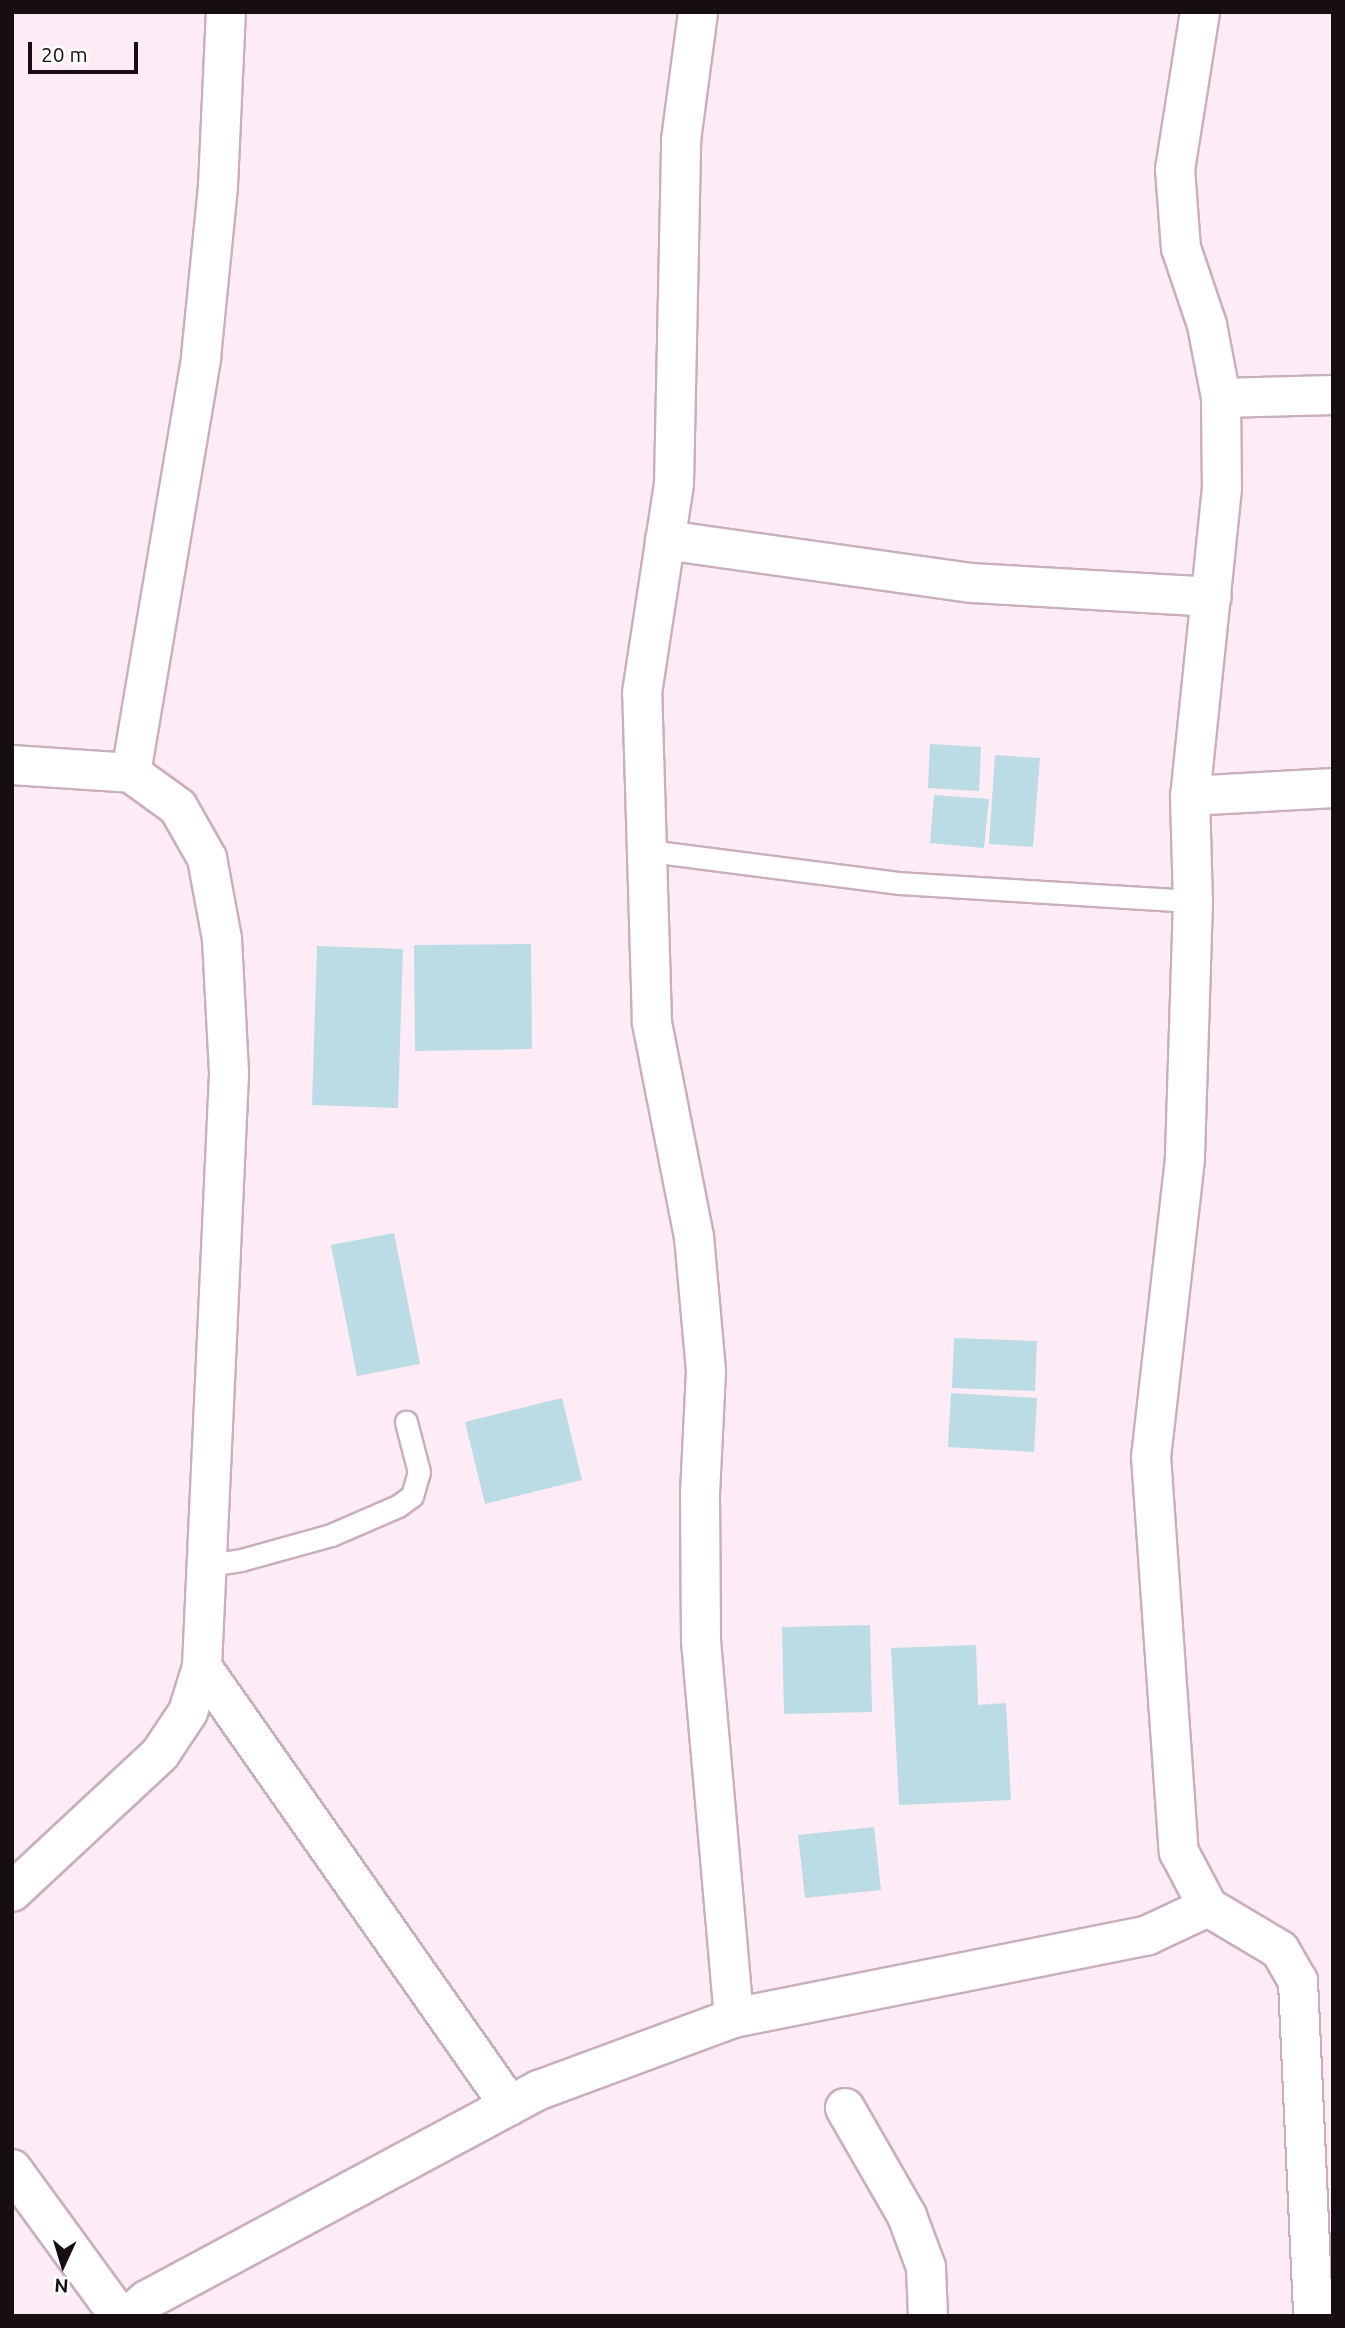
<!DOCTYPE html>
<style>
body{margin:0}
#map{position:relative;width:1345px;height:2328px;overflow:hidden;background:#fdecf5;font-family:Ubuntu,sans-serif}
div>[style]{position:absolute}
.building>*{inset:0;background:#bbdce4}
.roads{filter:drop-shadow(2px 0 #c9afbe) drop-shadow(-2px 0 #c9afbe) drop-shadow(0 2px #c9afbe) drop-shadow(0 -2px #c9afbe)}
.service>*{height:21px;margin:-10.5px;padding:0 10.5px;transform-origin:10.5px;border-radius:10.5px;background:#fff}
.minor>*{height:38px;margin:-19px;padding:0 19px;transform-origin:19px;border-radius:19px;background:#fff}
span{translate:-50% -50%;white-space:nowrap;text-align:center;line-height:1.15;-webkit-text-stroke:5px #fff;paint-order:stroke}
.frame{position:absolute;inset:0;border:14px solid #170e13;pointer-events:none}
.north{position:absolute;left:28px;top:2230px;width:70px;height:70px;-webkit-text-stroke:5px #fff;paint-order:stroke;rotate:184deg;font-size:19px;font-weight:700;line-height:28px;text-align:center;color:#170e13}
.north::after{content:'';display:block;margin:auto;width:24px;height:32px;background:#170e13;clip-path:polygon(50% 0,100% 100%,50% 72%,0 100%)}
.scale{position:absolute;left:28px;top:42px;width:110px;height:32px;box-sizing:border-box;border:4px solid #170e13;border-top:0;padding-left:9px;font-size:21px;line-height:24px;white-space:nowrap;color:#170e13;-webkit-text-stroke:5px #fff;paint-order:stroke}
</style>
<div id="map">
<div class="building">
<i style="clip-path:polygon(930px 744px,981px 747px,979px 791px,928px 788px)"></i>
<i style="clip-path:polygon(995px 755px,1040px 758px,1033px 847px,989px 844px)"></i>
<i style="clip-path:polygon(934px 795px,989px 799px,984px 848px,930px 843px)"></i>
<i style="clip-path:polygon(531px 944px,532px 1049px,415px 1051px,414px 945px)"></i>
<i style="clip-path:polygon(317px 946px,403px 949px,398px 1108px,312px 1105px)"></i>
<i style="clip-path:polygon(394px 1233px,420px 1364px,357px 1376px,331px 1245px)"></i>
<i style="clip-path:polygon(954px 1338px,1037px 1341px,1035px 1391px,952px 1388px)"></i>
<i style="clip-path:polygon(951px 1393px,1037px 1398px,1034px 1452px,948px 1447px)"></i>
<i style="clip-path:polygon(562px 1398px,582px 1480px,485px 1504px,465px 1422px)"></i>
<i style="clip-path:polygon(870px 1625px,872px 1712px,784px 1714px,782px 1627px)"></i>
<i style="clip-path:polygon(976px 1645px,978px 1705px,1006px 1703px,1011px 1800px,899px 1805px,891px 1648px)"></i>
<i style="clip-path:polygon(874px 1827px,881px 1890px,805px 1898px,798px 1835px)"></i>
</div>
<div class="roads">
<div class="service">
<i style="left:649px;top:851px;width:252px;rotate:7.3deg"></i>
<i style="left:899px;top:883px;width:295px;rotate:3.5deg"></i>
<i style="left:204px;top:1566px;width:37px;rotate:-9deg"></i>
<i style="left:241px;top:1560px;width:93px;rotate:-15.5deg"></i>
<i style="left:331px;top:1535px;width:73px;rotate:-23.4deg"></i>
<i style="left:398px;top:1506px;width:17px;rotate:-36deg"></i>
<i style="left:412px;top:1496px;width:25px;rotate:-74deg"></i>
<i style="left:419px;top:1472px;width:52px;rotate:-104.6deg"></i>
</div>
<div class="minor">
<i style="left:1200px;top:12px;width:159px;rotate:99deg"></i>
<i style="left:1175px;top:169px;width:79px;rotate:85.7deg"></i>
<i style="left:1181px;top:248px;width:81px;rotate:71.3deg"></i>
<i style="left:1207px;top:325px;width:74px;rotate:79.1deg"></i>
<i style="left:1221px;top:398px;width:90px;rotate:89.4deg"></i>
<i style="left:1222px;top:488px;width:310px;rotate:95.9deg"></i>
<i style="left:1190px;top:796px;width:105px;rotate:88.4deg"></i>
<i style="left:1193px;top:901px;width:258px;rotate:91.8deg"></i>
<i style="left:1185px;top:1159px;width:299px;rotate:96.5deg"></i>
<i style="left:1151px;top:1456px;width:397px;rotate:86deg"></i>
<i style="left:1179px;top:1852px;width:62px;rotate:62.2deg"></i>
<i style="left:1208px;top:1907px;width:84px;rotate:30.8deg"></i>
<i style="left:1280px;top:1950px;width:36px;rotate:60deg"></i>
<i style="left:1298px;top:1981px;width:335px;rotate:87.4deg"></i>
<i style="left:1221px;top:398px;width:112px;rotate:-1.5deg"></i>
<i style="left:665px;top:540px;width:310px;rotate:8deg"></i>
<i style="left:972px;top:583px;width:240px;rotate:3.3deg"></i>
<i style="left:12px;top:765px;width:119px;rotate:3.8deg"></i>
<i style="left:131px;top:773px;width:58px;rotate:35.9deg"></i>
<i style="left:178px;top:807px;width:59px;rotate:60.4deg"></i>
<i style="left:207px;top:858px;width:82px;rotate:79.5deg"></i>
<i style="left:222px;top:939px;width:135px;rotate:87deg"></i>
<i style="left:229px;top:1074px;width:594px;rotate:92.61deg"></i>
<i style="left:202px;top:1667px;width:47px;rotate:107.3deg"></i>
<i style="left:188px;top:1712px;width:50px;rotate:123.7deg"></i>
<i style="left:160px;top:1754px;width:202px;rotate:137deg"></i>
<i style="left:131px;top:773px;width:422px;rotate:-80.4deg"></i>
<i style="left:201px;top:357px;width:172px;rotate:-84.3deg"></i>
<i style="left:218px;top:186px;width:174px;rotate:-87.4deg"></i>
<i style="left:1190px;top:796px;width:143px;rotate:-3.2deg"></i>
<i style="left:202px;top:1667px;width:536px;rotate:54.95deg"></i>
<i style="left:734px;top:2018px;width:422px;rotate:-11.3deg"></i>
<i style="left:1148px;top:1935px;width:66px;rotate:-25deg"></i>
<i style="left:845px;top:2108px;width:125px;rotate:60.1deg"></i>
<i style="left:907px;top:2216px;width:54px;rotate:69.6deg"></i>
<i style="left:926px;top:2267px;width:49px;rotate:87.7deg"></i>
<i style="left:12px;top:2169px;width:182px;rotate:53.9deg"></i>
<i style="left:129px;top:2316px;width:24px;rotate:-42deg"></i>
<i style="left:147px;top:2300px;width:445px;rotate:-28.2deg"></i>
<i style="left:539px;top:2090px;width:208px;rotate:-20.3deg"></i>
<i style="left:734px;top:2018px;width:380px;rotate:-95deg"></i>
<i style="left:701px;top:1639px;width:145px;rotate:-90.4deg"></i>
<i style="left:700px;top:1494px;width:123px;rotate:-87.2deg"></i>
<i style="left:706px;top:1371px;width:135px;rotate:-95.1deg"></i>
<i style="left:694px;top:1237px;width:219px;rotate:-101.1deg"></i>
<i style="left:652px;top:1022px;width:329px;rotate:-91.7deg"></i>
<i style="left:642px;top:693px;width:211px;rotate:-81.3deg"></i>
<i style="left:674px;top:484px;width:344px;rotate:-88.8deg"></i>
<i style="left:681px;top:140px;width:129px;rotate:-82.4deg"></i>
</div>
</div>
<div class="frame"></div>
<div class="north">N</div>
<div class="scale">20 m</div>
</div>
